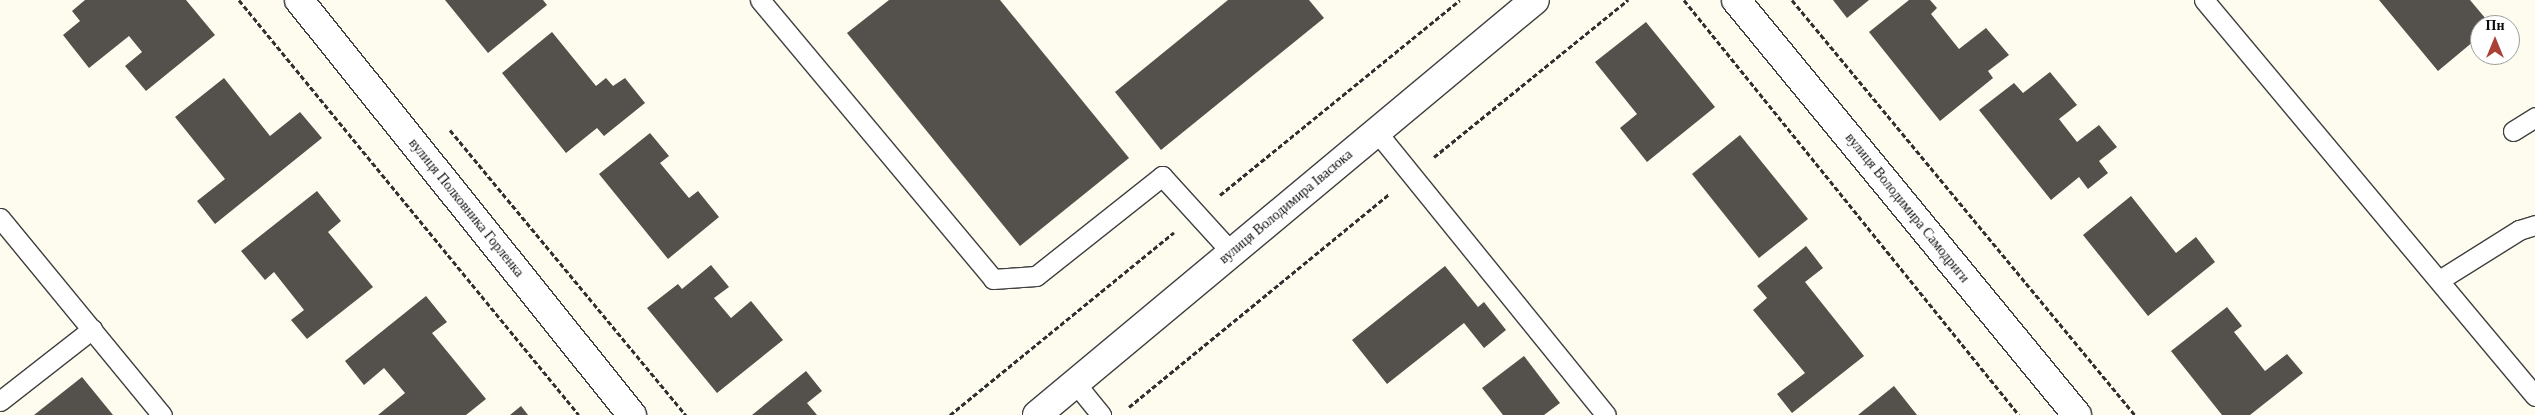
<!DOCTYPE html>
<meta charset="utf-8">
<style>
body{margin:0}
#map{position:relative;width:2535px;height:415px;overflow:hidden;background:#fdfcef;font-family:"Times New Roman",serif}
div>[style]{position:absolute}
.building>*{inset:0;background:#54504b}
.path>*{height:3px;margin-top:-1.5px;transform-origin:0;background:repeating-linear-gradient(90deg,#2f2f2f 0 5px,transparent 0 7.5px)}
.roads{filter:drop-shadow(1px 0 #404040) drop-shadow(-1px 0 #404040) drop-shadow(0 1px #404040) drop-shadow(0 -1px #404040)}
.lane>*{height:19px;margin:-9.5px;padding:0 9.5px;transform-origin:9.5px;border-radius:9.5px;background:#fff}
.street>*{height:28px;margin:-14px;padding:0 14px;transform-origin:14px;border-radius:14px;background:#fff}
span{translate:-50% -50%;white-space:nowrap;text-align:center;line-height:1.15;-webkit-text-stroke:5px #fff;paint-order:stroke}
.street-label{font-size:14px;color:#0d0d0d}
.north{position:absolute;left:2470px;top:15px;width:50px;height:50px;box-sizing:border-box;background:#fff;border:1px solid #9e9e9e;border-radius:50%;rotate:0deg;font-size:14px;font-weight:700;line-height:20px;text-align:center;color:#0d0d0d}
.north::after{content:'';display:block;margin:auto;width:18px;height:22px;background:#ab4136;clip-path:polygon(50% 0,100% 100%,50% 72%,0 100%)}
</style>
<div id="map">
<div class="building">
<i style="clip-path:polygon(85px 0,186px 0,215px 35px,146px 91px,125px 66px,142px 52px,129px 36px,89px 68px,63px 35px,80px 21px,72px 11px)"></i>
<i style="clip-path:polygon(445px 0,543px 0,547px 5px,488px 53px)"></i>
<i style="clip-path:polygon(889px 0,1000px 0,1129px 158px,1020px 246px,847px 33px)"></i>
<i style="clip-path:polygon(1228px 0,1309px 0,1324px 18px,1161px 150px,1115px 92px)"></i>
<i style="clip-path:polygon(1833px 0,1869px 0,1847px 18px)"></i>
<i style="clip-path:polygon(1909px 0,1930px 0,1937px 8px,1931px 14px,1959px 49px,1986px 28px,2009px 55px,1988px 71px,1993px 78px,1940px 121px,1869px 32px)"></i>
<i style="clip-path:polygon(2379px 0,2470px 0,2491px 25px,2480px 25px,2480px 36px,2438px 71px)"></i>
<i style="clip-path:polygon(1646px 22px,1715px 107px,1647px 162px,1620px 128px,1637px 114px,1595px 62px)"></i>
<i style="clip-path:polygon(552px 32px,596px 86px,606px 78px,613px 86px,625px 78px,645px 103px,604px 136px,597px 128px,566px 153px,502px 73px)"></i>
<i style="clip-path:polygon(2050px 72px,2077px 105px,2059px 119px,2077px 142px,2099px 125px,2117px 147px,2099px 161px,2108px 173px,2088px 189px,2079px 177px,2051px 200px,1979px 110px,2014px 83px,2023px 93px)"></i>
<i style="clip-path:polygon(224px 78px,270px 136px,300px 112px,322px 138px,215px 224px,197px 201px,225px 179px,175px 117px)"></i>
<i style="clip-path:polygon(650px 133px,669px 156px,660px 163px,689px 198px,698px 191px,719px 217px,668px 259px,599px 174px)"></i>
<i style="clip-path:polygon(1740px 135px,1808px 219px,1759px 258px,1692px 174px)"></i>
<i style="clip-path:polygon(317px 191px,341px 221px,328px 232px,373px 287px,307px 339px,291px 320px,304px 310px,274px 272px,265px 280px,241px 251px)"></i>
<i style="clip-path:polygon(2131px 196px,2176px 253px,2196px 237px,2215px 262px,2148px 316px,2083px 235px)"></i>
<i style="clip-path:polygon(1806px 246px,1823px 268px,1805px 282px,1864px 356px,1792px 413px,1777px 394px,1805px 373px,1753px 310px,1767px 298px,1757px 286px)"></i>
<i style="clip-path:polygon(711px 265px,729px 287px,714px 298px,731px 318px,751px 301px,783px 340px,717px 393px,647px 308px,678px 284px,682px 289px)"></i>
<i style="clip-path:polygon(1445px 266px,1478px 307px,1484px 302px,1506px 330px,1484px 348px,1464px 323px,1387px 384px,1352px 340px)"></i>
<i style="clip-path:polygon(426px 296px,447px 322px,432px 333px,486px 399px,466px 415px,378px 415px,405px 393px,384px 368px,364px 385px,345px 361px)"></i>
<i style="clip-path:polygon(2227px 307px,2242px 326px,2234px 332px,2265px 371px,2287px 354px,2303px 373px,2250px 415px,2222px 415px,2171px 351px)"></i>
<i style="clip-path:polygon(1524px 356px,1560px 403px,1544px 415px,1503px 415px,1482px 388px)"></i>
<i style="clip-path:polygon(806px 371px,822px 391px,807px 403px,817px 415px,752px 415px)"></i>
<i style="clip-path:polygon(82px 377px,113px 415px,34px 415px)"></i>
<i style="clip-path:polygon(1894px 386px,1917px 415px,1858px 415px)"></i>
<i style="clip-path:polygon(521px 406px,528px 415px,510px 415px)"></i>
</div>
<div class="path">
<i style="left:239px;top:0;width:536px;rotate:50.67deg"></i>
<i style="left:1684px;top:0;width:533px;rotate:51.09deg"></i>
<i style="left:1792px;top:0;width:538px;rotate:50.43deg"></i>
<i style="left:450px;top:130px;width:370px;rotate:50.4deg"></i>
<i style="left:1434px;top:157px;width:250px;rotate:-39deg"></i>
<i style="left:1220px;top:195px;width:309px;rotate:-39.1deg"></i>
<i style="left:1129px;top:407px;width:336px;rotate:-39.3deg"></i>
<i style="left:950px;top:415px;width:289px;rotate:-39.2deg"></i>
</div>
<div class="roads">
<div class="lane">
<i style="left:760px;top:0;width:363px;rotate:50.1deg"></i>
<i style="left:993px;top:279px;width:43px;rotate:-4deg"></i>
<i style="left:1036px;top:276px;width:161px;rotate:-38.4deg"></i>
<i style="left:1162px;top:176px;width:104px;rotate:47.7deg"></i>
<i style="left:2204px;top:0;width:516px;rotate:50.11deg"></i>
<i style="left:1376px;top:131px;width:365px;rotate:51deg"></i>
<i style="left:2513px;top:131px;width:26px;rotate:-32deg"></i>
<i style="left:0;top:218px;width:255px;rotate:50.6deg"></i>
<i style="left:2441px;top:279px;width:92px;rotate:-32.1deg"></i>
<i style="left:2519px;top:230px;width:17px;rotate:-17deg"></i>
<i style="left:1076px;top:384px;width:40px;rotate:51deg"></i>
<i style="left:0;top:401px;width:117px;rotate:-38deg"></i>
</div>
<div class="street">
<i style="left:299px;top:0;width:532px;rotate:51.26deg"></i>
<i style="left:1736px;top:0;width:537px;rotate:50.59deg"></i>
<i style="left:1037px;top:415px;width:648px;rotate:-39.81deg"></i>
</div>
</div>
<div class="street-label">
<span style="left:1286px;top:207px;rotate:-40deg">вулиця Володимира Івасюка</span>
<span style="left:466px;top:208px;rotate:51deg">вулиця Полковника Горленка</span>
<span style="left:1907px;top:208px;rotate:51deg">вулиця Володимира Самодриги</span>
</div>
<div class="north">Пн</div>
</div>
